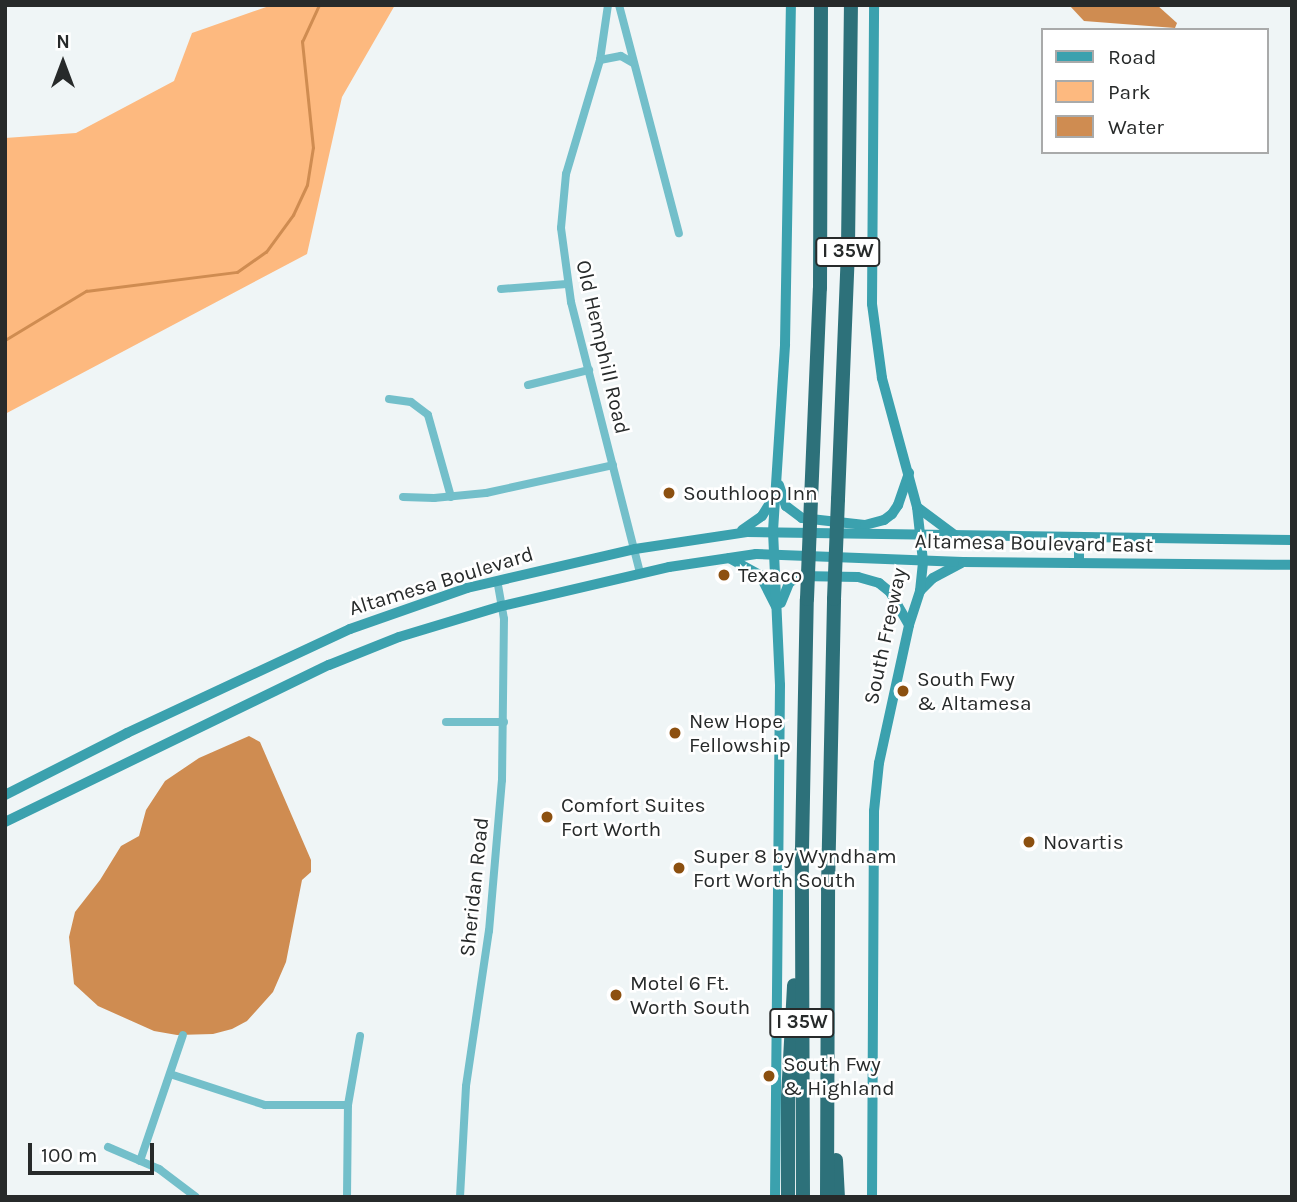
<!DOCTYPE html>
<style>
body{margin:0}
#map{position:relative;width:1297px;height:1202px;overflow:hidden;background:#eff5f6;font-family:Karla,sans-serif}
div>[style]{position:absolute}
.green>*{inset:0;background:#fdb97f}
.water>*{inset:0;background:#cf8c51}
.stream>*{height:2.5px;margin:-1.25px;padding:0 1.25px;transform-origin:1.25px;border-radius:1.25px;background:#cf8c51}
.minor>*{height:8px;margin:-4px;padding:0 4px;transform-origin:4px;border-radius:4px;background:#73bfca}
.secondary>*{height:10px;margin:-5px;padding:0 5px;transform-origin:5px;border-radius:5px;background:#3ba1ae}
.motorway>*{height:14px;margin:-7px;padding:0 7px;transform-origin:7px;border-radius:7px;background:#2d717a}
.motorway-bridge>*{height:14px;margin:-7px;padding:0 7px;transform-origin:7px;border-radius:7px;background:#2d717a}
.dots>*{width:19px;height:19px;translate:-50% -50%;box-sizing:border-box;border:4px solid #fff;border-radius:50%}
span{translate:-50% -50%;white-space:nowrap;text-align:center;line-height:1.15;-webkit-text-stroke:5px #fff;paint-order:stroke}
.shield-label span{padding:2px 5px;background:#fff;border:2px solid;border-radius:5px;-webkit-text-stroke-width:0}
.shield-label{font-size:19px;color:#272a2a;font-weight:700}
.street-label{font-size:21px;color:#272a2a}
.poi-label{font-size:21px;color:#272a2a}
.left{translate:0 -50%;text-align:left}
.frame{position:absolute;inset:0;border:7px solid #272a2a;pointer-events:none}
.legend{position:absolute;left:1041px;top:28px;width:228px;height:126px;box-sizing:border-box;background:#fff;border:2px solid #a9aaaa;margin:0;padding:9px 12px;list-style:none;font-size:21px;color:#272a2a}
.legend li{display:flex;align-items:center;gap:14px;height:35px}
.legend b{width:35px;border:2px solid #a9aaaa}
.north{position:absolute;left:28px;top:28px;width:70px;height:70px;-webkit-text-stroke:5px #fff;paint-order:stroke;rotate:0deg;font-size:19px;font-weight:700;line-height:28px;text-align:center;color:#272a2a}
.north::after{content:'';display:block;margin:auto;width:24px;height:32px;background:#272a2a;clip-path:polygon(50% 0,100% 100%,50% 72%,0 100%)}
.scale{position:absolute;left:28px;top:1143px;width:126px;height:32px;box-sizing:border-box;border:4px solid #272a2a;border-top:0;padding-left:9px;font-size:21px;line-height:24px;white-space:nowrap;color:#272a2a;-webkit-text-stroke:5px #fff;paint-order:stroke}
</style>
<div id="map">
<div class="green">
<i style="clip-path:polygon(272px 5px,395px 5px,342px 97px,307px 254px,5px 414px,5px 138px,76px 133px,174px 81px,192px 33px)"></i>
</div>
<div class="water">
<i style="clip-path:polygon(1069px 5px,1157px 5px,1177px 23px,1175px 28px,1084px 21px)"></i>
<i style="clip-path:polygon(249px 736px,260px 742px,311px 860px,311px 872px,302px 880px,286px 962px,273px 992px,247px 1021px,232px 1029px,213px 1034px,177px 1035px,154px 1031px,98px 1006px,74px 984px,69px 937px,75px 912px,100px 880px,121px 846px,139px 836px,146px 810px,165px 781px,199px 758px)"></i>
</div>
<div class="stream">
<i style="left:5px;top:340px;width:95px;rotate:-31.2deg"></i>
<i style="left:86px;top:291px;width:152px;rotate:-7.2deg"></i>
<i style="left:237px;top:272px;width:35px;rotate:-35deg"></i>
<i style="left:266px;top:252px;width:46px;rotate:-53.9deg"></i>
<i style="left:293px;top:215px;width:33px;rotate:-65deg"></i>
<i style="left:307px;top:185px;width:37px;rotate:-81deg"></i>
<i style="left:313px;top:148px;width:107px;rotate:-95.9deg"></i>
<i style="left:302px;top:42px;width:41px;rotate:-65.3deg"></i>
</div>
<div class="minor">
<i style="left:608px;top:5px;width:56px;rotate:98.3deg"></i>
<i style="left:600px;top:60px;width:119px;rotate:106.6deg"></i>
<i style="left:566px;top:174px;width:54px;rotate:95.3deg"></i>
<i style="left:561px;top:228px;width:75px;rotate:82.3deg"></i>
<i style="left:571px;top:302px;width:280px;rotate:75.7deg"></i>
<i style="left:619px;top:5px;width:236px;rotate:75.3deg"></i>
<i style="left:600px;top:60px;width:21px;rotate:-11deg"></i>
<i style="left:621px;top:56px;width:14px;rotate:30deg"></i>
<i style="left:501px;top:289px;width:66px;rotate:-4.3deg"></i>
<i style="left:528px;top:385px;width:63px;rotate:-13.8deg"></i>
<i style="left:389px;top:399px;width:22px;rotate:8deg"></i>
<i style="left:411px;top:402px;width:21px;rotate:37deg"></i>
<i style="left:428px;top:415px;width:85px;rotate:74.3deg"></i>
<i style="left:403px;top:497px;width:31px;rotate:2deg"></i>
<i style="left:434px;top:498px;width:52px;rotate:-5.5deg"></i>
<i style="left:486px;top:493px;width:130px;rotate:-12.4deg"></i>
<i style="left:446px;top:722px;width:58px"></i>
<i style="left:170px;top:1074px;width:100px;rotate:18.1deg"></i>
<i style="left:265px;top:1105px;width:83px"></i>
<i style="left:108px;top:1147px;width:56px;rotate:23.3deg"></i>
<i style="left:159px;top:1169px;width:46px;rotate:37.1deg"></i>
<i style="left:140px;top:1161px;width:133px;rotate:-71.2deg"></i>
<i style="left:347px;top:1197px;width:92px;rotate:-89.4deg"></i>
<i style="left:348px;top:1105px;width:70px;rotate:-80.1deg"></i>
<i style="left:460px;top:1197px;width:111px;rotate:-86.9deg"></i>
<i style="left:466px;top:1086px;width:157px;rotate:-81.6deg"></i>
<i style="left:489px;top:931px;width:152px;rotate:-85.1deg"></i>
<i style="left:502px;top:780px;width:161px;rotate:-89.3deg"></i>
<i style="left:504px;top:619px;width:39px;rotate:-100deg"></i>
</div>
<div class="secondary">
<i style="left:779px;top:485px;width:22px;rotate:72deg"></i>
<i style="left:786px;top:506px;width:20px;rotate:37deg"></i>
<i style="left:802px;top:518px;width:63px;rotate:6.3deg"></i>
<i style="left:865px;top:525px;width:20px;rotate:-15deg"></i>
<i style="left:884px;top:520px;width:10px;rotate:-37deg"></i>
<i style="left:892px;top:514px;width:11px;rotate:-56deg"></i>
<i style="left:898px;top:505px;width:34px;rotate:-71deg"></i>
<i style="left:917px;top:507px;width:49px;rotate:36.6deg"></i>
<i style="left:742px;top:530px;width:24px;rotate:-35deg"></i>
<i style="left:762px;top:516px;width:22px;rotate:-58deg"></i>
<i style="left:1079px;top:538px;width:25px;rotate:90deg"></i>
<i style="left:729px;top:558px;width:35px;rotate:29deg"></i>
<i style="left:760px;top:575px;width:35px;rotate:63deg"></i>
<i style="left:920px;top:591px;width:18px;rotate:-45deg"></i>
<i style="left:933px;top:578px;width:32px;rotate:-28deg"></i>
<i style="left:781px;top:603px;width:22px;rotate:-68deg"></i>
<i style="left:789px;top:583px;width:12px;rotate:-35deg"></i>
<i style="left:799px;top:576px;width:59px;rotate:1deg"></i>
<i style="left:858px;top:577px;width:22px;rotate:16deg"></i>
<i style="left:879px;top:583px;width:14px;rotate:39deg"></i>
<i style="left:890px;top:592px;width:38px;rotate:60deg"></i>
<i style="left:5px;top:795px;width:137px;rotate:-26.9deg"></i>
<i style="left:127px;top:733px;width:246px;rotate:-25deg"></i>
<i style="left:350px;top:629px;width:124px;rotate:-19.3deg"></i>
<i style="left:467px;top:588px;width:172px;rotate:-13.1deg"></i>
<i style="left:635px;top:549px;width:113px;rotate:-8.6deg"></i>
<i style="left:747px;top:532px;width:545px;rotate:0.84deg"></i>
<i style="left:5px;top:822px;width:360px;rotate:-25.9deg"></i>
<i style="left:329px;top:665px;width:75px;rotate:-21.8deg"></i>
<i style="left:399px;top:637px;width:108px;rotate:-16.8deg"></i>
<i style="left:502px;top:606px;width:171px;rotate:-13.1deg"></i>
<i style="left:669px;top:567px;width:88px;rotate:-8.5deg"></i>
<i style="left:756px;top:554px;width:207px;rotate:2.2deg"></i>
<i style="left:963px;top:562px;width:329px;rotate:0.5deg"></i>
<i style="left:775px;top:1197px;width:512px;rotate:-89.44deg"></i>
<i style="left:780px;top:685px;width:154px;rotate:-92.6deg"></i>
<i style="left:773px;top:531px;width:187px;rotate:-86.3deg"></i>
<i style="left:785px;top:344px;width:339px;rotate:-89deg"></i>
<i style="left:872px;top:1197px;width:386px;rotate:-89.7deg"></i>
<i style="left:874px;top:811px;width:48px;rotate:-84.1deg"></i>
<i style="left:879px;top:763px;width:141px;rotate:-77.7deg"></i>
<i style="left:909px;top:625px;width:36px;rotate:-72deg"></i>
<i style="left:920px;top:591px;width:30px;rotate:-84deg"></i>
<i style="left:923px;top:561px;width:54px;rotate:-96.3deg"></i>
<i style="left:917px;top:507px;width:134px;rotate:-105.2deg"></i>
<i style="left:882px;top:378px;width:75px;rotate:-97.7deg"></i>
<i style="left:872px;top:304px;width:299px;rotate:-89.6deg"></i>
</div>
<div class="motorway">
<i style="left:838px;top:499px;width:252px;rotate:-87.7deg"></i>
<i style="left:848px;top:247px;width:242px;rotate:-89.3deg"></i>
<i style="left:811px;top:500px;width:212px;rotate:-87.6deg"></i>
<i style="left:820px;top:288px;width:283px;rotate:-89.8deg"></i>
<i style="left:836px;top:1160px;width:37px;rotate:87deg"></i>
<i style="left:788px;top:1197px;width:100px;rotate:-90deg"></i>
<i style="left:788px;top:1097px;width:112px;rotate:-86.9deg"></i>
<i style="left:803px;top:1197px;width:348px;rotate:-90.2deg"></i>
<i style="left:802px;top:849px;width:250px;rotate:-88.9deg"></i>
<i style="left:827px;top:1197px;width:309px;rotate:-89.8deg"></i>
<i style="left:828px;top:888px;width:289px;rotate:-88.8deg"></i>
</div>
<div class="motorway-bridge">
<i style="left:807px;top:599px;width:99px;rotate:-87.7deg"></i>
<i style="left:834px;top:599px;width:100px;rotate:-87.7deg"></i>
</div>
<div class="dots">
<i style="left:669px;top:493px;background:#8c5010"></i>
<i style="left:724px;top:575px;background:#8c5010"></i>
<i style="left:903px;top:691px;background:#8c5010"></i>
<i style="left:675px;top:733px;background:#8c5010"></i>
<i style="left:547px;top:817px;background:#8c5010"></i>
<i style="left:1029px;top:842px;background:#8c5010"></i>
<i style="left:679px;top:868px;background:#8c5010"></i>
<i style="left:616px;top:995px;background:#8c5010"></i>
<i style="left:769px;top:1076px;background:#8c5010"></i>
</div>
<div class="shield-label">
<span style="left:848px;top:252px">I 35W</span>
<span style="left:802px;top:1023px">I 35W</span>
</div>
<div class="street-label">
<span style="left:603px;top:347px;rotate:77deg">Old Hemphill Road</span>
<span style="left:1034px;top:543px;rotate:1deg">Altamesa Boulevard East</span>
<span style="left:441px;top:581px;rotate:-17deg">Altamesa Boulevard</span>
<span style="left:885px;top:636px;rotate:-78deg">South Freeway</span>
<span style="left:474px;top:887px;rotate:-84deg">Sheridan Road</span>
</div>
<div class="poi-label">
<span class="left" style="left:683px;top:493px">Southloop Inn</span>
<span class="left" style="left:738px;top:575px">Texaco</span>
<span class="left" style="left:917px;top:691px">South Fwy<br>&amp; Altamesa</span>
<span class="left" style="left:689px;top:733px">New Hope<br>Fellowship</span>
<span class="left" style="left:561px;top:817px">Comfort Suites<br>Fort Worth</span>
<span class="left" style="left:1043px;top:842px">Novartis</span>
<span class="left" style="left:693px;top:868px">Super 8 by Wyndham<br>Fort Worth South</span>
<span class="left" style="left:630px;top:995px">Motel 6 Ft.<br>Worth South</span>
<span class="left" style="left:783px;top:1076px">South Fwy<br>&amp; Highland</span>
</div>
<div class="frame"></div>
<ul class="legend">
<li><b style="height:9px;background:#3ba1ae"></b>Road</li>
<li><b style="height:19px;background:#fdb97f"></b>Park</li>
<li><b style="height:19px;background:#cf8c51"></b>Water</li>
</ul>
<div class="north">N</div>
<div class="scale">100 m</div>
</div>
